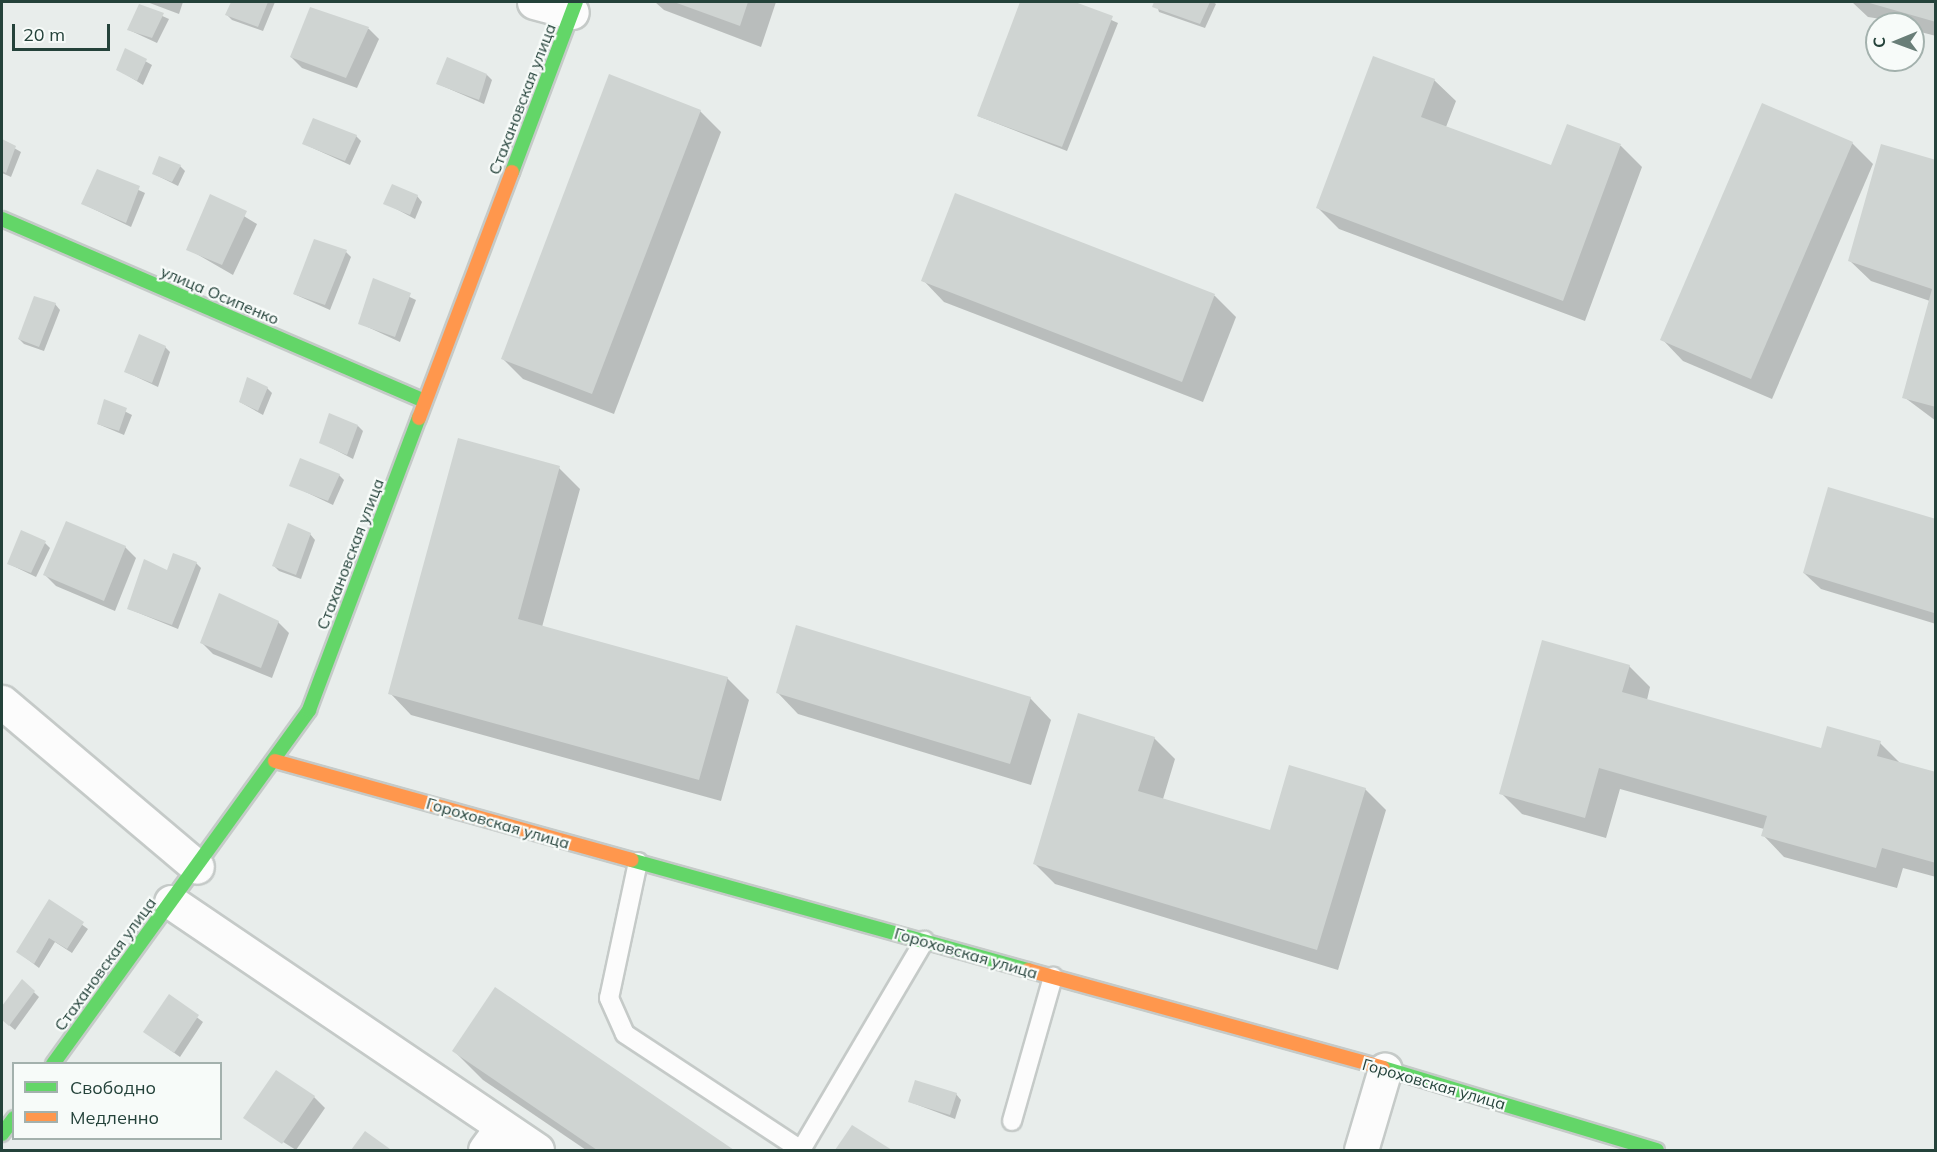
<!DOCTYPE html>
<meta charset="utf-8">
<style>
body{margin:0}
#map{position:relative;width:1937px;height:1152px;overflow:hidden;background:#e8edeb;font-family:Mulish,sans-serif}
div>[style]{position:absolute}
.shadow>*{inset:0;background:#0003}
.building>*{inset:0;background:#cfd4d2}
.roads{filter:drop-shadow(2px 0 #c5cac8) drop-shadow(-2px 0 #c5cac8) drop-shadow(0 2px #c5cac8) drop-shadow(0 -2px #c5cac8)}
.lane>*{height:18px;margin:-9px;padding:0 9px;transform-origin:9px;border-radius:9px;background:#fcfcfc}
.street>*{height:33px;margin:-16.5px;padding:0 16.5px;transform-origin:16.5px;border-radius:16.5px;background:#fcfcfc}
.fast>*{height:14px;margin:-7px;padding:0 7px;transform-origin:7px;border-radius:7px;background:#63d668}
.slow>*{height:14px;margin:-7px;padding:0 7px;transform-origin:7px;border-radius:7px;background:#ff974d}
span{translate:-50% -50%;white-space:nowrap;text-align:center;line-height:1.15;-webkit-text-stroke:4.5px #f7fbf9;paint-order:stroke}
.street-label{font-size:16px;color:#24423a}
.frame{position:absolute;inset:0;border:3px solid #24423a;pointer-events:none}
.legend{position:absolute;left:12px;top:1062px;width:210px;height:78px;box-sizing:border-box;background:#f7fbf9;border:2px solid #a3b1ad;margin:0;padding:8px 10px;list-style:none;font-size:18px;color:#24423a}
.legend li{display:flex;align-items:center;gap:12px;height:30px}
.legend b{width:30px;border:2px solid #a3b1ad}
.north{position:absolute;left:1865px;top:12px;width:60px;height:60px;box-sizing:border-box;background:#f7fbf9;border:2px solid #a3b1ad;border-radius:50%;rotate:269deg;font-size:16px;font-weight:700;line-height:24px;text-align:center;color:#24423a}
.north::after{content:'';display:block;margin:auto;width:21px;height:27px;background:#697e78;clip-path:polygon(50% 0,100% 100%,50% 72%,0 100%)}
.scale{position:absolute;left:12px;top:24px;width:98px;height:27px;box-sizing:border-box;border:3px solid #24423a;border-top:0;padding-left:8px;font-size:18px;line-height:21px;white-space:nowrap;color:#24423a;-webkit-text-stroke:4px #f7fbf9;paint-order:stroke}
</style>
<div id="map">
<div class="shadow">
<i style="clip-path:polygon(147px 2px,183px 2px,179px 14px)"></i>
<i style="clip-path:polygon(233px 2px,275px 2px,263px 31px,232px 20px,227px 15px)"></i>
<i style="clip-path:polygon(655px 2px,776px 2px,761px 47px,664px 10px)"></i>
<i style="clip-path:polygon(1021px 2px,1071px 2px,1118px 23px,1067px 151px,978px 116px)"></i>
<i style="clip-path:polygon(1156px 2px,1213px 2px,1216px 4px,1205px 28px,1159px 12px)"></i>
<i style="clip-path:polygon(1852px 2px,1936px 2px,1936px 36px,1913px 30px,1913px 24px,1868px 17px)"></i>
<i style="clip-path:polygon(140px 6px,169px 19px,157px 43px,129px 30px)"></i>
<i style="clip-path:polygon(311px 9px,369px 29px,379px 39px,357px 88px,302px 68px,291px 57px)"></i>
<i style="clip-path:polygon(126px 50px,152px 65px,143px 85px,117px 69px)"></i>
<i style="clip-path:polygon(487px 75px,492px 80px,484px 104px,438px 84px)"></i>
<i style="clip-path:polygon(1434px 80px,1456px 101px,1446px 127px,1552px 167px,1568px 126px,1621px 146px,1642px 167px,1585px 321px,1339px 229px,1318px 208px)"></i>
<i style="clip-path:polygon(700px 111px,721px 132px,614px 414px,523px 379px,502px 358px)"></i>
<i style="clip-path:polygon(356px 136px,361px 141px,350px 165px,304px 144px)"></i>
<i style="clip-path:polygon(2px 141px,21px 152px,11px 177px,2px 173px)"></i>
<i style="clip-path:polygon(1852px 143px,1873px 164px,1772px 399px,1683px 361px,1662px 339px)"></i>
<i style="clip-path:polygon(1936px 162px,1936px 421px,1904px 397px,1930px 301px,1871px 281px,1849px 260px)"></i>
<i style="clip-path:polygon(180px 166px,185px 171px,178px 186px,154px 174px)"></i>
<i style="clip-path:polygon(98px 171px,145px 193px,131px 227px,83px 204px)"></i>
<i style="clip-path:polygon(956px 195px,1215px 296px,1236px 317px,1203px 402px,944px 302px,923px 280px)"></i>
<i style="clip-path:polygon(211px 196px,257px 224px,233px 275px,188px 249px)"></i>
<i style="clip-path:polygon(417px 196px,422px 202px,415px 219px,385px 203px)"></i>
<i style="clip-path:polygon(346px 252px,351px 257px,330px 310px,294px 294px)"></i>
<i style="clip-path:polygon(374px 280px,416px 300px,400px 342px,359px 323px)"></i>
<i style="clip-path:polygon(55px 304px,60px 310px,44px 351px,24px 344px,19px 339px)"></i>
<i style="clip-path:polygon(165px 347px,170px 352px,158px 387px,126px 372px)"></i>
<i style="clip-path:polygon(267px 388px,272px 393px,263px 415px,240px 402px)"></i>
<i style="clip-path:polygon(105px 401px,132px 415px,124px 435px,98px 424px)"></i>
<i style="clip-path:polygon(358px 426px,363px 431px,353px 459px,320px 442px)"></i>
<i style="clip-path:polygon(559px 468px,580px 489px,542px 627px,727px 678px,749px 700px,721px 801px,411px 715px,390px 693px)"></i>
<i style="clip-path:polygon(339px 475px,344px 480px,333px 505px,291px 485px)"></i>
<i style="clip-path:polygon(1936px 521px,1936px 624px,1821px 589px,1804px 573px)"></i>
<i style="clip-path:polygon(310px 534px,315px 540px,301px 579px,279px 571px,274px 566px)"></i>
<i style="clip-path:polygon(45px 543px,50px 548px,36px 577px,9px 564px)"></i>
<i style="clip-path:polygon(125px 547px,136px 558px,115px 611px,56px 586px,45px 575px)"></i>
<i style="clip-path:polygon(196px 563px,201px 568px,178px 629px,129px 609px)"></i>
<i style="clip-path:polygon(278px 622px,289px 633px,272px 678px,213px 654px,202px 643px)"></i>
<i style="clip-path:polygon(1629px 666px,1650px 687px,1647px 700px,1822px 750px,1880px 743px,1902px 765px,1936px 774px,1936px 877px,1903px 868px,1897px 888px,1784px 857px,1763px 835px,1764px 829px,1620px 789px,1606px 838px,1522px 814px,1501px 793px)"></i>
<i style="clip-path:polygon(777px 692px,1030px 698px,1051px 720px,1031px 785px,798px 714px)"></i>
<i style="clip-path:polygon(1154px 738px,1175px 759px,1163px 799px,1271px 832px,1365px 789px,1386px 810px,1338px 970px,1055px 884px,1034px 863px)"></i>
<i style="clip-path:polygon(49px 901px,88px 929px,72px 953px,55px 942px,39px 968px,18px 952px)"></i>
<i style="clip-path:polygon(22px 981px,39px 997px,15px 1030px,2px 1019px,2px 1009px)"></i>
<i style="clip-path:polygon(496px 989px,731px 1150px,586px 1150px,483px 1080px,454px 1051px)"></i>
<i style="clip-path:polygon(169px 996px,203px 1022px,180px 1057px,145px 1032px)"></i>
<i style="clip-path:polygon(956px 1094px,961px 1100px,955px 1119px,910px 1102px)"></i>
<i style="clip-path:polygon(314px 1097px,325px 1108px,296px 1150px,245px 1118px)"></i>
<i style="clip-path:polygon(852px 1127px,889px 1150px,837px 1150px)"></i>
<i style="clip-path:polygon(365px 1133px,390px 1150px,352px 1150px)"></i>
</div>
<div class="building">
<i style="clip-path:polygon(231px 2px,268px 2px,258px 27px,225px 15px)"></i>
<i style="clip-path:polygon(674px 2px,748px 2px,740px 26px)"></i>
<i style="clip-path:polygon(1020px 2px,1075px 2px,1113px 16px,1062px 147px,977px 116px)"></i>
<i style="clip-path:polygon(1154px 2px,1210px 2px,1200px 24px,1152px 7px)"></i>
<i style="clip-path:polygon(1866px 2px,1936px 2px,1936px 22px)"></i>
<i style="clip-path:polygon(139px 4px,164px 13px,152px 38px,127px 30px)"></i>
<i style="clip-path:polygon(310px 7px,369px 27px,346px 78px,290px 57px)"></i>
<i style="clip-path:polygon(125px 48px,147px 59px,137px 81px,116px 70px)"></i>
<i style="clip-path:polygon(1373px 56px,1435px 79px,1421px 117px,1551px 165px,1567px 124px,1621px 144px,1563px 301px,1316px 208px)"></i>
<i style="clip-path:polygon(447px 57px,487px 74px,479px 100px,436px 84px)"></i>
<i style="clip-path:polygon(609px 74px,701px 110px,592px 394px,501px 359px)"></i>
<i style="clip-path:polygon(1762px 103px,1853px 142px,1751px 379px,1660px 340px)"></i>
<i style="clip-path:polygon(313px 118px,357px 135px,345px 161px,302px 144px)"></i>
<i style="clip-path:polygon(2px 139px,16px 146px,6px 173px,2px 171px)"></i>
<i style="clip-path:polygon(1881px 144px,1936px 160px,1936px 407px,1902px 398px,1932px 289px,1848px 261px)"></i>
<i style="clip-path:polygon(159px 156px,181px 165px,172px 182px,152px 174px)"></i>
<i style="clip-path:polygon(97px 169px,140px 186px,126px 223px,81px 204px)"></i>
<i style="clip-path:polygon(392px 184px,418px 195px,410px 215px,383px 204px)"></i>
<i style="clip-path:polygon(955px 193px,1215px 294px,1182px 382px,921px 281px)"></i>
<i style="clip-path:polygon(210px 194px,247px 211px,222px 265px,186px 250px)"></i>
<i style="clip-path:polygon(314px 239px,347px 250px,325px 305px,293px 294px)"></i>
<i style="clip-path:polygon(373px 278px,411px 293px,395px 337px,358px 324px)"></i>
<i style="clip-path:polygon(34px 296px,56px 303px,39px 347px,18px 339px)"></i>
<i style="clip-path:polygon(139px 334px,166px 346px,152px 383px,124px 372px)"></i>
<i style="clip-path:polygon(247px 377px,268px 387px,258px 411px,239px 402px)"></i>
<i style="clip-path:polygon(104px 399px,127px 408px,119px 431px,97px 424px)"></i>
<i style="clip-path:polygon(329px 413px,358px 425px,347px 455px,319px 443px)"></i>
<i style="clip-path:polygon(458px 438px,560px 466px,518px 619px,728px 677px,699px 780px,388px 694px)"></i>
<i style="clip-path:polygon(300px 458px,340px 474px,328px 501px,289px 486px)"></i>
<i style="clip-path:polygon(1828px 487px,1936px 519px,1934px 613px,1803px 573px)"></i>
<i style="clip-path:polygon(66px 521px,126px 546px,104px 601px,43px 575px)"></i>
<i style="clip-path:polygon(288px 523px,311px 533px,296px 575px,272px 566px)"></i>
<i style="clip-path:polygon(21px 530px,46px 541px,31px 573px,7px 564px)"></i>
<i style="clip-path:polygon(173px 553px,197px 562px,172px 625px,127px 609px,144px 559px,167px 570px)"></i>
<i style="clip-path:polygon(219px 593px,279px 621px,261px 668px,200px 643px)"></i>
<i style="clip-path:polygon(796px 625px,1031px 697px,1010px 764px,776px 693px)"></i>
<i style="clip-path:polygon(1542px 640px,1630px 665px,1622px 692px,1821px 748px,1827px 726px,1881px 741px,1877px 756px,1936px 772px,1936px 863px,1882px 848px,1876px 868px,1761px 836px,1767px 816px,1599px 768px,1585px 818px,1499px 794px)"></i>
<i style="clip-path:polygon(1078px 713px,1155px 737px,1138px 791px,1270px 830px,1289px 765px,1366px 788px,1317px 950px,1033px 864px)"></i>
<i style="clip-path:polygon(49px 899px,84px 922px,67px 949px,49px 938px,34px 964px,16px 952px)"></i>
<i style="clip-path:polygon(22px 979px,35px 991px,9px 1026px,2px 1020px,2px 1006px)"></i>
<i style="clip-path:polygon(495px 987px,734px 1150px,597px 1150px,452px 1051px)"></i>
<i style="clip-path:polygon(169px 994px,199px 1015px,174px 1053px,143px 1032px)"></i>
<i style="clip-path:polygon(276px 1070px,315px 1096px,282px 1144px,243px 1118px)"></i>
<i style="clip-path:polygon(915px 1080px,957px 1093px,950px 1115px,908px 1102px)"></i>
<i style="clip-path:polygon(852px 1125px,892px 1150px,835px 1150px)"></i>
<i style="clip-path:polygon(365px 1131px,390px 1149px,389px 1150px,351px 1150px)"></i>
</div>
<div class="roads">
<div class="lane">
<i style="left:638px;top:862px;width:139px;rotate:102deg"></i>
<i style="left:609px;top:998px;width:39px;rotate:66deg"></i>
<i style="left:625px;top:1034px;width:211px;rotate:33.4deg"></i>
<i style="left:1012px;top:1121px;width:150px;rotate:-74.1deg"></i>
<i style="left:801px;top:1150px;width:243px;rotate:-59.5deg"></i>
</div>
<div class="street">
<i style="left:534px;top:2px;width:39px;rotate:15deg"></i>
<i style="left:2px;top:702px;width:255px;rotate:40.2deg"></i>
<i style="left:171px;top:902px;width:442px;rotate:34.1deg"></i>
<i style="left:485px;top:1150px;width:27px;rotate:-54deg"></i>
<i style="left:1361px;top:1150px;width:84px;rotate:-73.5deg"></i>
</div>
<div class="fast">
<i style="left:512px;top:172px;width:182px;rotate:-69.4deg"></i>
<i style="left:2px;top:219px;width:460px;rotate:23.3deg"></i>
<i style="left:631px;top:860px;width:412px;rotate:15.5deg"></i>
<i style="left:53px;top:1064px;width:437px;rotate:-54.1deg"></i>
<i style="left:309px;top:710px;width:312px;rotate:-69.4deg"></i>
<i style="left:1383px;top:1068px;width:286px;rotate:16.7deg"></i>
<i style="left:2px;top:1134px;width:20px;rotate:-53deg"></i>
</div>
<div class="slow">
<i style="left:419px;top:418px;width:263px;rotate:-69.3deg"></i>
<i style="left:275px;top:761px;width:370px;rotate:15.5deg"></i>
<i style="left:1028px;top:970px;width:368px;rotate:15.4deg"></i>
</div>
</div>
<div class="street-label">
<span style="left:522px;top:99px;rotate:-69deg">Стахановская улица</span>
<span style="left:220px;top:295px;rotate:23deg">улица Осипенко</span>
<span style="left:350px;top:554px;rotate:-69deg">Стахановская улица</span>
<span style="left:498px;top:823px;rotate:16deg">Гороховская улица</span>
<span style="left:966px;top:953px;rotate:16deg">Гороховская улица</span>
<span style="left:105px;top:964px;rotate:-54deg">Стахановская улица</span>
<span style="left:1434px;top:1084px;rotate:16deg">Гороховская улица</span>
</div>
<div class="frame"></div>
<ul class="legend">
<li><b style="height:8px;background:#63d668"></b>Свободно</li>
<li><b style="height:8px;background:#ff974d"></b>Медленно</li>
</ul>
<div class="north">С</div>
<div class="scale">20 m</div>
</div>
